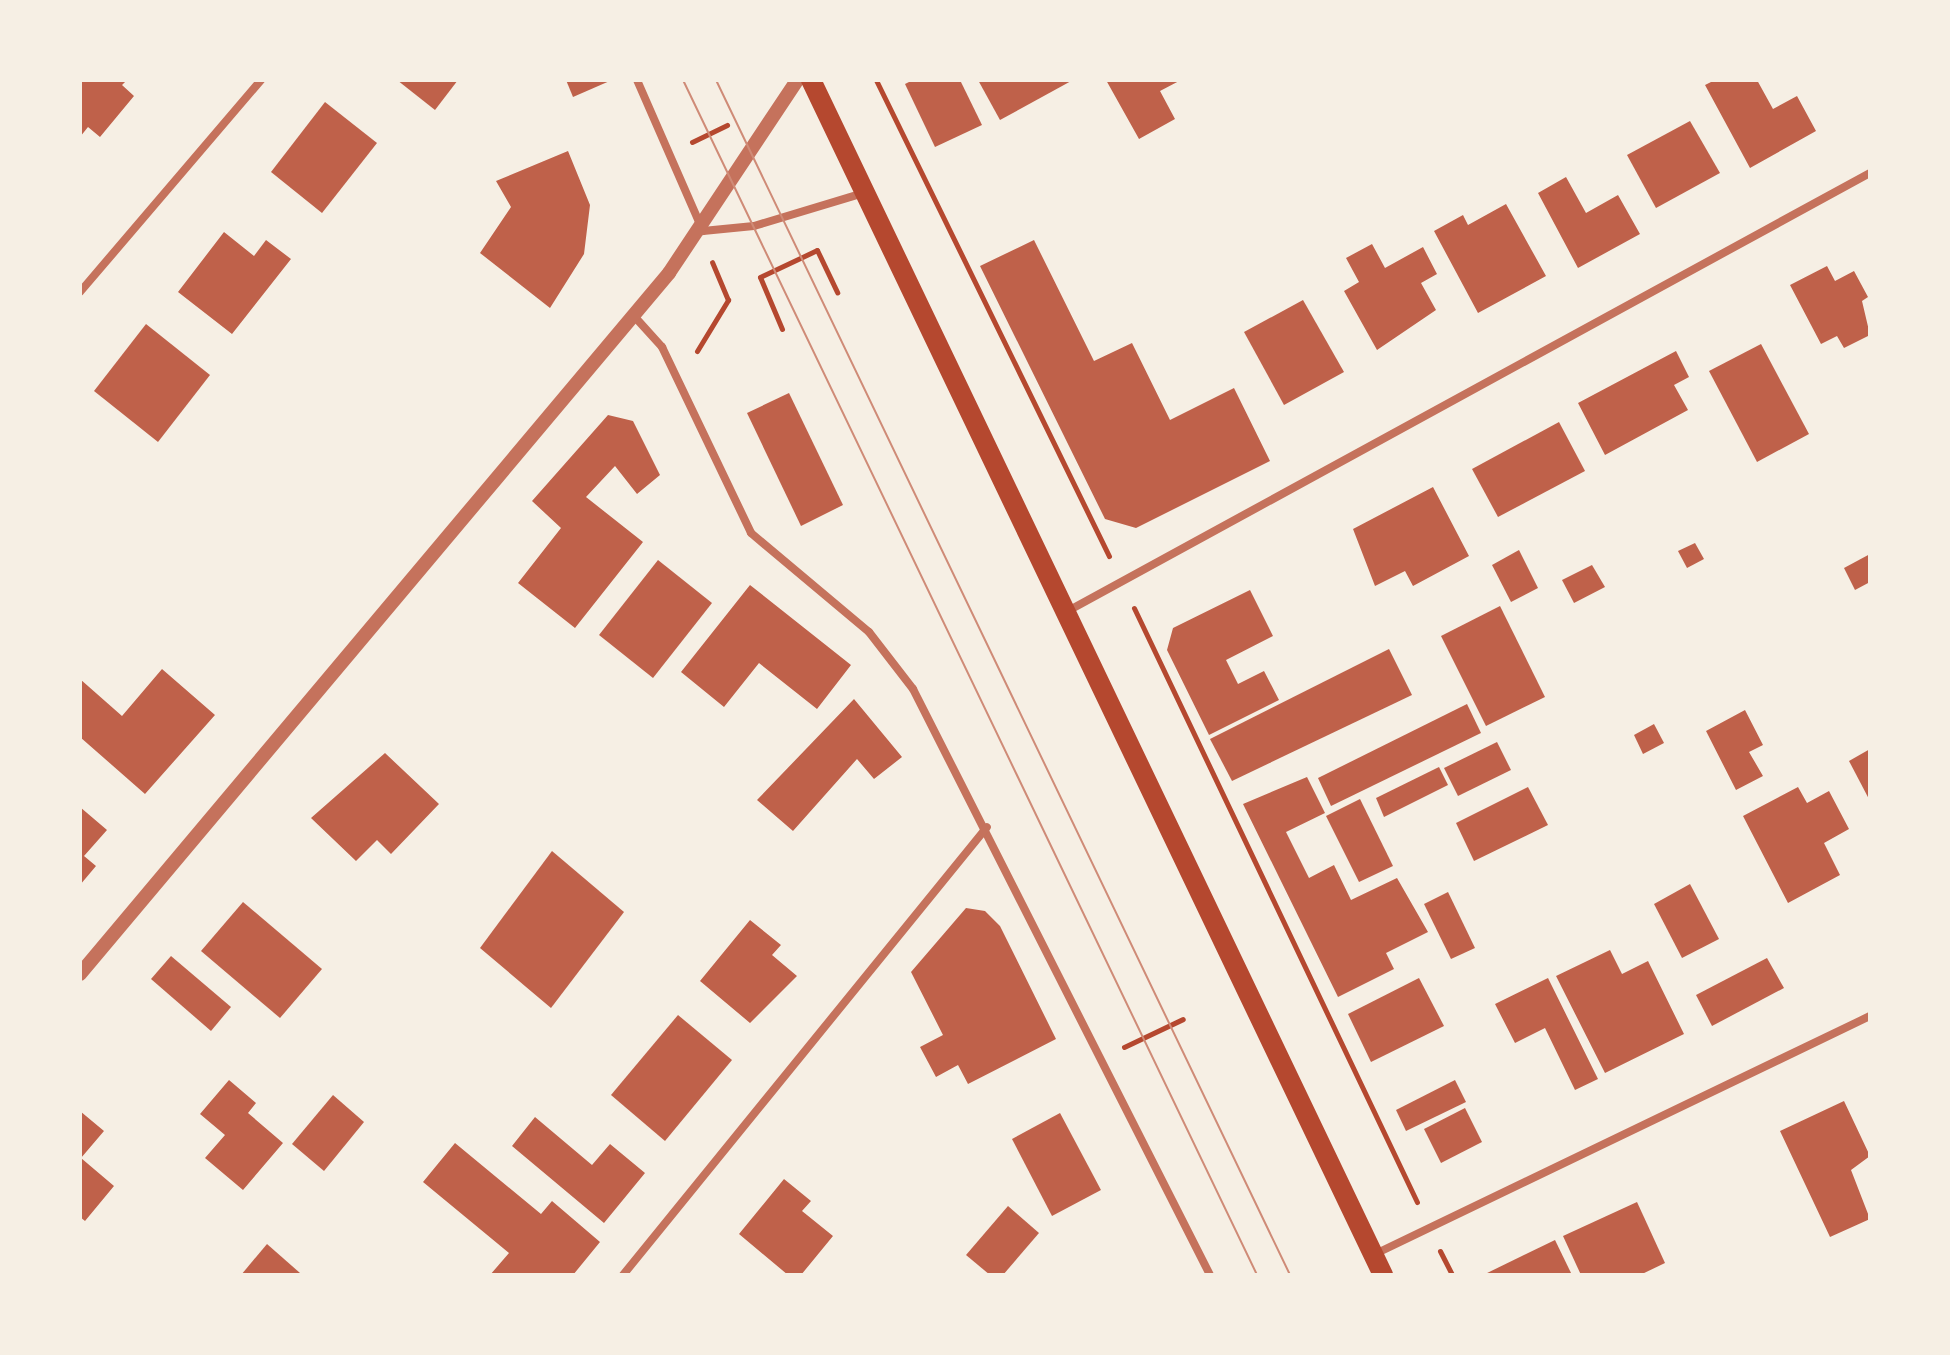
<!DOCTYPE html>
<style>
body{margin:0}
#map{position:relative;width:1950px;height:1355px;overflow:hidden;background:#f6efe4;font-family:Roboto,sans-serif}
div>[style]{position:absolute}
.building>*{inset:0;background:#bf614a}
.path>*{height:5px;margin:-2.5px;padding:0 2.5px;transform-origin:2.5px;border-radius:2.5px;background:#b5482f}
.minor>*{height:8px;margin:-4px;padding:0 4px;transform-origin:4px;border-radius:4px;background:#c5725c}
.tertiary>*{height:14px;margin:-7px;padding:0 7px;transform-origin:7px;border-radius:7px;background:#c5725c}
.primary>*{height:20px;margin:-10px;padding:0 10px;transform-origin:10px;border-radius:10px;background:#b5482f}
.tram>*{height:2px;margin:-1px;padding:0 1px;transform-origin:1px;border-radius:1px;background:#cf8b77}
span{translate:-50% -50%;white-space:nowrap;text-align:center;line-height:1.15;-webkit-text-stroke:8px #f6efe4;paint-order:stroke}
.frame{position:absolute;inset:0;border:82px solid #f6efe4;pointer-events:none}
</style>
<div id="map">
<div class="building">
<i style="clip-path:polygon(80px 80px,127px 80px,122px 85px,134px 96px,100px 137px,88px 127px,80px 137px)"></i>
<i style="clip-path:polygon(397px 80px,458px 80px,435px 110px)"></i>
<i style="clip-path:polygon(566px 80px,612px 80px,573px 97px)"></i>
<i style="clip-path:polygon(913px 80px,960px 80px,982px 125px,935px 147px,905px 84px)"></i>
<i style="clip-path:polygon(978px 80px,1073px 80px,1000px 120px)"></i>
<i style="clip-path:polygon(1106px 80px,1181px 80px,1160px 91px,1175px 119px,1139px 139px)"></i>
<i style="clip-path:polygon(1715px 80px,1757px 80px,1773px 109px,1797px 96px,1816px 131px,1750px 168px,1705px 85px)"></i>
<i style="clip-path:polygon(325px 102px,377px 143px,322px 213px,271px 172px)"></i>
<i style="clip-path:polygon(1690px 121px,1720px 173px,1656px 208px,1627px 155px)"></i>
<i style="clip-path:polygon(568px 151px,590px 205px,584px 254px,550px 308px,480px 253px,511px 207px,496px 181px)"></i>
<i style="clip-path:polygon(1566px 177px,1586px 213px,1618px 195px,1640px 234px,1578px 268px,1538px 193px)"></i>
<i style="clip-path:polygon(1506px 204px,1546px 276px,1478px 313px,1434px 231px,1463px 215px,1468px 225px)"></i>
<i style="clip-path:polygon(224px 232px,254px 256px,266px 240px,291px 259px,232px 334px,178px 292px)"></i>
<i style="clip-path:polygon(1034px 240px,1094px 361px,1132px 343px,1170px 420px,1234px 388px,1270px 461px,1136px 528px,1105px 519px,980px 266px)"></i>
<i style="clip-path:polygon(1372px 244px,1385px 268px,1423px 247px,1437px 274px,1421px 283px,1436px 310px,1377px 350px,1344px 291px,1359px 282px,1346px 258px)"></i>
<i style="clip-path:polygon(1827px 266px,1835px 281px,1854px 271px,1868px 297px,1862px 301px,1870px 335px,1844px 348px,1837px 336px,1821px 344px,1790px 285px)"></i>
<i style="clip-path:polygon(1303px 300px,1344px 372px,1284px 405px,1244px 332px)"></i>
<i style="clip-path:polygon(146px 324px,210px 375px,158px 442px,94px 391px)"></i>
<i style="clip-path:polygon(1761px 344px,1809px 434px,1757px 462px,1709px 371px)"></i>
<i style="clip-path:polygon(1676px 351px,1689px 377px,1674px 385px,1688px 410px,1605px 455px,1578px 403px)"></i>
<i style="clip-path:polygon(789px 393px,843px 505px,801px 526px,747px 413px)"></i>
<i style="clip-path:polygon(608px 415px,633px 421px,660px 475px,637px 494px,615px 466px,586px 497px,643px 542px,575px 628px,518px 583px,561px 528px,532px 501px)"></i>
<i style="clip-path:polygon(1559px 422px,1585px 471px,1498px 517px,1472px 469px)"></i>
<i style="clip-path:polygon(1433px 487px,1469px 556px,1413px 586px,1405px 571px,1375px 586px,1353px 529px)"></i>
<i style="clip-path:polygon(1695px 543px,1704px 559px,1687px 568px,1678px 551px)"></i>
<i style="clip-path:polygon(1519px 550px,1538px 588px,1511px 602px,1492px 565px)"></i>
<i style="clip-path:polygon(1870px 554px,1870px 582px,1855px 590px,1844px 568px)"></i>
<i style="clip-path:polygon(658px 560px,712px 603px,653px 678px,599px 635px)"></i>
<i style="clip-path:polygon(1592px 565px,1605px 587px,1574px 603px,1562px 580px)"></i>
<i style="clip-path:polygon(750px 585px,851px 665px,817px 709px,759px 663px,724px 707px,681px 672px)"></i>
<i style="clip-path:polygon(1250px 590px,1273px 636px,1226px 660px,1238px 684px,1264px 671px,1279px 700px,1209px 735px,1167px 650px,1173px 628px)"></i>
<i style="clip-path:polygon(1500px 606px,1545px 697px,1486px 726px,1441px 636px)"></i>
<i style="clip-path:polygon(1389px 649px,1412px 695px,1232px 781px,1210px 739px)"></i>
<i style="clip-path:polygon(162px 669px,215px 715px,145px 794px,80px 737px,80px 679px,122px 716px)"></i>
<i style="clip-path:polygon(854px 699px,902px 757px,874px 779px,857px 759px,793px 831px,757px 800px)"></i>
<i style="clip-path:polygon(1467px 704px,1481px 733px,1331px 806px,1318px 778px)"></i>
<i style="clip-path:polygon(1745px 710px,1763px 745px,1749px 752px,1763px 776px,1736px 790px,1706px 731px)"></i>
<i style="clip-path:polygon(1654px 724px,1664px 743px,1643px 754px,1634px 735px)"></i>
<i style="clip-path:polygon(1497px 742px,1511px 770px,1458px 796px,1444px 768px)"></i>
<i style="clip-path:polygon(1870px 749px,1870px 801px,1849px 761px)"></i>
<i style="clip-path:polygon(385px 753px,439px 804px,391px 854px,377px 840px,356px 861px,311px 818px)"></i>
<i style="clip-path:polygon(1439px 767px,1448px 785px,1384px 817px,1376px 798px)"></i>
<i style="clip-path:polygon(1307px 777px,1325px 813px,1286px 832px,1309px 878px,1334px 865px,1351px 900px,1397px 878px,1428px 932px,1386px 953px,1394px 969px,1338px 997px,1243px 804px)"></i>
<i style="clip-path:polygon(1528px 787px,1548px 825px,1474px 861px,1456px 823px)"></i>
<i style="clip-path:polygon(1798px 787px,1807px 803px,1829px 791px,1849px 829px,1824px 843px,1840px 875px,1788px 903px,1743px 816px)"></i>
<i style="clip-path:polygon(1360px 799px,1393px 866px,1359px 882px,1326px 816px)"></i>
<i style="clip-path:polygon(80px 807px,107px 830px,84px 856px,96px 866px,80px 885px)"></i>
<i style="clip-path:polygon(552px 851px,624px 912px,551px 1008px,480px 948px)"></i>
<i style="clip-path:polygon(1690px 884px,1719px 939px,1682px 958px,1654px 904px)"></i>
<i style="clip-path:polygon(1448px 892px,1475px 948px,1451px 959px,1424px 904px)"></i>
<i style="clip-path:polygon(243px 902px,322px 969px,280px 1018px,201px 951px)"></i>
<i style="clip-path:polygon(966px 908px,985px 911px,1000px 926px,1056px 1039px,968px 1084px,958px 1065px,936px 1077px,920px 1047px,943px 1035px,911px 972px)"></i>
<i style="clip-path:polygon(750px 920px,781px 945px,772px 955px,797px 976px,750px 1023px,700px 981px)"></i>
<i style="clip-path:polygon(1610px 950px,1622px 974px,1648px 961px,1684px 1034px,1605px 1073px,1556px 976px)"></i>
<i style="clip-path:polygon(171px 956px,231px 1007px,211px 1031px,151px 979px)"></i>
<i style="clip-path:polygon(1767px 958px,1784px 988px,1712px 1026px,1696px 995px)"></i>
<i style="clip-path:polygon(1419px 978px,1444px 1026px,1371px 1062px,1348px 1014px)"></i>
<i style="clip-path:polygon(1548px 978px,1598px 1079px,1575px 1090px,1545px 1028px,1515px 1043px,1495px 1004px)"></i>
<i style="clip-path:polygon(678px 1015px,732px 1060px,665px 1141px,611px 1095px)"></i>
<i style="clip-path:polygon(229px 1080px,256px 1103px,248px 1113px,283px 1143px,243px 1190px,205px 1158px,225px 1135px,200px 1114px)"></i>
<i style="clip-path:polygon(1455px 1080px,1466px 1102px,1406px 1131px,1396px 1110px)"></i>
<i style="clip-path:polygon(333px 1095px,364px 1122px,324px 1171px,292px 1144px)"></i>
<i style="clip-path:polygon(1844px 1101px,1870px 1156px,1851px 1170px,1870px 1219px,1830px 1237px,1780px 1131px)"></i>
<i style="clip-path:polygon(1465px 1108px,1482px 1142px,1441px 1163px,1424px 1129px)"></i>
<i style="clip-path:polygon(80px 1111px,104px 1131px,81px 1158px,114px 1186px,85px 1221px,80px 1217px)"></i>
<i style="clip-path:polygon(1060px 1113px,1101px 1190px,1052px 1216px,1012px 1139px)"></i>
<i style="clip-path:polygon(535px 1117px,592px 1165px,610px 1144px,645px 1173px,604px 1223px,512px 1146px)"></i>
<i style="clip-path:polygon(455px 1143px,541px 1214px,552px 1201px,600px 1242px,573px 1275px,490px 1275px,509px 1253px,423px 1182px)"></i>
<i style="clip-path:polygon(784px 1179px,811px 1201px,802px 1211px,833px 1236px,801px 1275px,788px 1275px,739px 1234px)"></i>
<i style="clip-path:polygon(1637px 1202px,1665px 1263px,1640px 1275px,1581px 1275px,1563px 1236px)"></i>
<i style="clip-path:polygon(1008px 1206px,1039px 1233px,1003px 1275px,990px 1275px,966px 1255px)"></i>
<i style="clip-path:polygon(1555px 1240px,1572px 1275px,1483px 1275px)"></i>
<i style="clip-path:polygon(267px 1244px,300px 1273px,299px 1275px,241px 1275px)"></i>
</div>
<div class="path">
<i style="left:876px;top:80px;width:530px;rotate:63.92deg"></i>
<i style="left:692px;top:142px;width:39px;rotate:-26deg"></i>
<i style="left:782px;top:329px;width:56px;rotate:-112.9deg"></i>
<i style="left:760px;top:277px;width:63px;rotate:-25.3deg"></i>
<i style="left:817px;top:250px;width:47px;rotate:64.5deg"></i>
<i style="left:697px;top:351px;width:60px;rotate:-58.7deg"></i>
<i style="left:728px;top:300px;width:41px;rotate:-112.8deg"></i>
<i style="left:1134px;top:608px;width:658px;rotate:64.53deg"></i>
<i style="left:1124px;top:1047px;width:65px;rotate:-25.4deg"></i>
<i style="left:1440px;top:1251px;width:27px;rotate:63deg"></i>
</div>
<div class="minor">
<i style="left:637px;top:80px;width:165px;rotate:66.4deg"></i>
<i style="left:703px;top:231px;width:51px;rotate:-5.6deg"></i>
<i style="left:754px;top:226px;width:114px;rotate:-16.8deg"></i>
<i style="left:80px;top:292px;width:279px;rotate:-49.5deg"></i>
<i style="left:634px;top:316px;width:42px;rotate:47.9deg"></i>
<i style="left:662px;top:347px;width:206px;rotate:64.4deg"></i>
<i style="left:751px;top:533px;width:154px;rotate:40deg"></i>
<i style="left:869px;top:632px;width:72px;rotate:52.3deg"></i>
<i style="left:913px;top:689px;width:657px;rotate:63.12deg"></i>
<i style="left:1066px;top:612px;width:916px;rotate:-28.64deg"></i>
<i style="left:1373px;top:1255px;width:551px;rotate:-25.68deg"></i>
<i style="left:623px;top:1275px;width:577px;rotate:-50.91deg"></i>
</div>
<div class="tertiary">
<i style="left:80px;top:974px;width:916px;rotate:-49.96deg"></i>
<i style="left:669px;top:273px;width:232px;rotate:-56.4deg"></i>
</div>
<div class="primary">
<i style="left:811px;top:80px;width:1325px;rotate:64.42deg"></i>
</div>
<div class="tram">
<i style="left:683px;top:80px;width:1326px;rotate:64.34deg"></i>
<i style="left:716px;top:80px;width:1326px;rotate:64.34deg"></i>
</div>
<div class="frame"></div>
</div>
